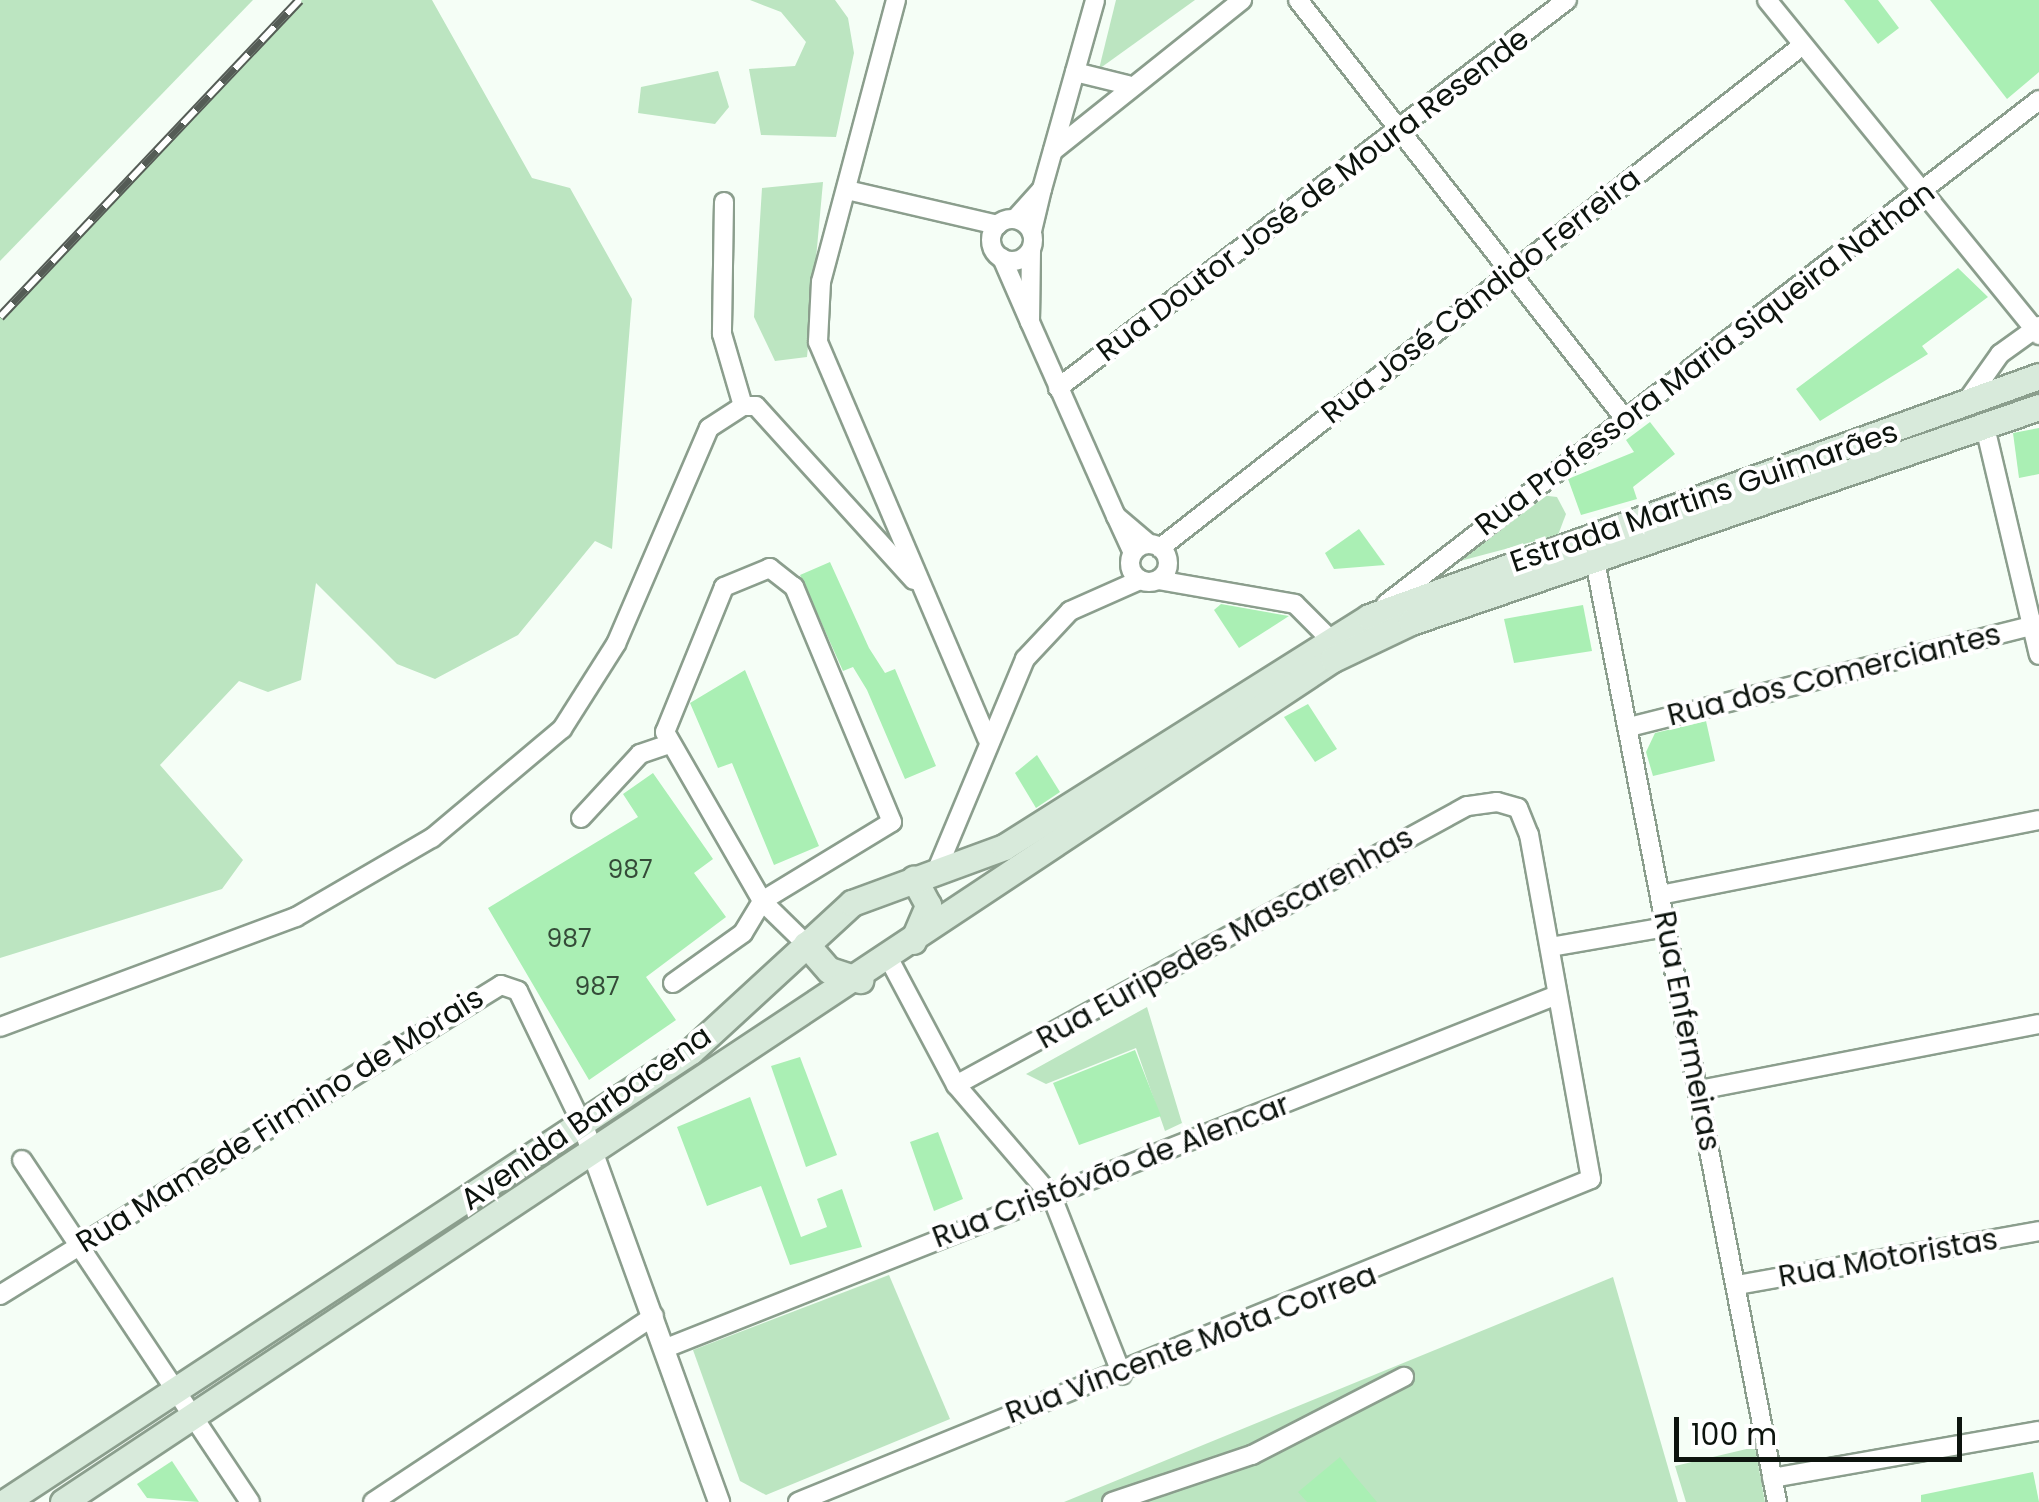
<!DOCTYPE html>
<meta charset="utf-8">
<style>
body{margin:0}
#map{position:relative;width:2039px;height:1502px;overflow:hidden;background:#f5fef6;font-family:Poppins,sans-serif}
div>[style]{position:absolute}
.green>*{inset:0;background:#bce5c1}
.building>*{inset:0;background:#aaefb4}
.roads{filter:drop-shadow(2px 0 #8b9e8d) drop-shadow(-2px 0 #8b9e8d) drop-shadow(0 2px #8b9e8d) drop-shadow(0 -2px #8b9e8d)}
.minor>*{height:18px;margin:-9px;padding:0 9px;transform-origin:9px;border-radius:9px;background:#fff}
.minor>.ring{margin:-9px;padding:0;box-sizing:content-box;background:none;border:18px solid #fff;border-radius:50%}
.tertiary>*{height:20px;margin:-10px;padding:0 10px;transform-origin:10px;border-radius:10px;background:#fff}
.secondary>*{height:25px;margin:-12.5px;padding:0 12.5px;transform-origin:12.5px;border-radius:12.5px;background:#d8eadb}
.rail>*{height:10px;margin-top:-5px;transform-origin:0;background:repeating-linear-gradient(90deg,#fff 0 19px,#555c56 0 38px);box-sizing:border-box;border-block:2px solid #555c56}
span{translate:-50% -50%;white-space:nowrap;text-align:center;line-height:1.15;-webkit-text-stroke:8px #fff;paint-order:stroke}
.number-label{font-size:25px;color:#344b38}
.number-label span{-webkit-text-stroke-width:0}
.street-label{font-size:30px;color:#0d140e}
.scale{position:absolute;left:1674px;top:1417px;width:288px;height:45px;box-sizing:border-box;border:5px solid #0d140e;border-top:0;padding-left:12px;font-size:30px;line-height:35px;white-space:nowrap;color:#0d140e;-webkit-text-stroke:8px #fff;paint-order:stroke}
</style>
<div id="map">
<div class="green">
<i style="clip-path:polygon(0 0,253px 0,0 261px)"></i>
<i style="clip-path:polygon(302px 0,432px 0,532px 178px,570px 188px,632px 299px,612px 549px,595px 541px,518px 635px,435px 679px,397px 664px,316px 583px,301px 680px,268px 692px,239px 681px,160px 765px,243px 860px,222px 889px,0 958px,0 317px)"></i>
<i style="clip-path:polygon(750px 0,835px 0,848px 18px,854px 53px,836px 137px,761px 135px,749px 69px,795px 66px,806px 42px,781px 12px)"></i>
<i style="clip-path:polygon(1116px 0,1195px 0,1099px 69px)"></i>
<i style="clip-path:polygon(718px 71px,729px 107px,715px 124px,638px 113px,641px 87px)"></i>
<i style="clip-path:polygon(823px 182px,807px 357px,775px 361px,754px 317px,762px 188px)"></i>
<i style="clip-path:polygon(1540px 495px,1557px 497px,1566px 514px,1558px 535px,1445px 565px)"></i>
<i style="clip-path:polygon(1147px 1007px,1182px 1123px,1165px 1131px,1136px 1048px,1046px 1084px,1026px 1074px)"></i>
<i style="clip-path:polygon(889px 1275px,950px 1419px,766px 1495px,740px 1481px,693px 1350px)"></i>
<i style="clip-path:polygon(1613px 1277px,1678px 1502px,1064px 1502px)"></i>
<i style="clip-path:polygon(1755px 1447px,1765px 1502px,1686px 1502px,1675px 1466px)"></i>
</div>
<div class="building">
<i style="clip-path:polygon(1844px 0,1878px 0,1899px 28px,1878px 44px)"></i>
<i style="clip-path:polygon(1930px 0,2039px 0,2039px 72px,2007px 99px)"></i>
<i style="clip-path:polygon(1958px 268px,1988px 297px,1922px 346px,1928px 354px,1820px 421px,1796px 389px)"></i>
<i style="clip-path:polygon(1650px 422px,1675px 454px,1633px 487px,1637px 499px,1581px 515px,1568px 479px,1634px 452px,1626px 440px)"></i>
<i style="clip-path:polygon(2039px 428px,2039px 474px,2019px 478px,2013px 433px)"></i>
<i style="clip-path:polygon(1359px 529px,1385px 565px,1334px 569px,1325px 553px)"></i>
<i style="clip-path:polygon(830px 562px,869px 648px,885px 673px,895px 669px,936px 766px,905px 779px,867px 690px,853px 667px,843px 671px,800px 575px)"></i>
<i style="clip-path:polygon(1221px 604px,1289px 616px,1239px 648px,1214px 610px)"></i>
<i style="clip-path:polygon(1583px 605px,1592px 651px,1514px 663px,1504px 619px)"></i>
<i style="clip-path:polygon(745px 670px,819px 846px,774px 865px,732px 763px,718px 768px,690px 703px)"></i>
<i style="clip-path:polygon(1308px 704px,1337px 749px,1315px 762px,1284px 717px)"></i>
<i style="clip-path:polygon(1706px 721px,1715px 761px,1653px 776px,1646px 752px,1655px 733px)"></i>
<i style="clip-path:polygon(1037px 755px,1060px 792px,1036px 808px,1015px 773px)"></i>
<i style="clip-path:polygon(653px 773px,713px 859px,694px 873px,726px 917px,646px 977px,676px 1020px,589px 1080px,488px 908px,638px 817px,623px 794px)"></i>
<i style="clip-path:polygon(1135px 1050px,1161px 1116px,1079px 1145px,1053px 1083px)"></i>
<i style="clip-path:polygon(800px 1057px,837px 1155px,806px 1167px,771px 1066px)"></i>
<i style="clip-path:polygon(750px 1097px,801px 1237px,827px 1227px,817px 1199px,842px 1189px,862px 1247px,790px 1265px,761px 1186px,707px 1206px,677px 1127px)"></i>
<i style="clip-path:polygon(938px 1132px,963px 1199px,934px 1211px,910px 1142px)"></i>
<i style="clip-path:polygon(1340px 1457px,1355px 1476px,1377px 1502px,1307px 1502px,1298px 1492px)"></i>
<i style="clip-path:polygon(172px 1461px,199px 1502px,147px 1498px,137px 1484px)"></i>
<i style="clip-path:polygon(2033px 1472px,2039px 1502px,1921px 1502px,1921px 1495px)"></i>
</div>
<div class="roads">
<div class="minor">
<i style="left:896px;top:0;width:292px;rotate:104.9deg"></i>
<i style="left:821px;top:282px;width:60px;rotate:92.9deg"></i>
<i style="left:818px;top:342px;width:431px;rotate:66.9deg"></i>
<i style="left:1298px;top:0;width:531px;rotate:52.03deg"></i>
<i style="left:1767px;top:0;width:432px;rotate:50.9deg"></i>
<i style="left:1075px;top:72px;width:55px;rotate:13.8deg"></i>
<i style="left:1053px;top:151px;width:242px;rotate:-38.6deg"></i>
<i style="left:1042px;top:189px;width:196px;rotate:-74.3deg"></i>
<i style="left:847px;top:190px;width:155px;rotate:13.1deg"></i>
<i style="left:724px;top:202px;width:132px;rotate:90.9deg"></i>
<i style="left:722px;top:334px;width:75px;rotate:73.7deg"></i>
<i style="left:1015px;top:219px;width:40px;rotate:-48deg"></i>
<i style="left:1042px;top:189px;width:43px;rotate:103.4deg"></i>
<i class="ring" style="left:991px;top:219px;width:24px;height:24px"></i>
<i style="left:1002px;top:258px;width:70px;rotate:66.4deg"></i>
<i style="left:1030px;top:322px;width:71px;rotate:-89.2deg"></i>
<i style="left:1030px;top:322px;width:212px;rotate:66.1deg"></i>
<i style="left:1058px;top:388px;width:640px;rotate:-37.32deg"></i>
<i style="left:1969px;top:398px;width:54px;rotate:-54.8deg"></i>
<i style="left:2000px;top:354px;width:48px;rotate:-35.7deg"></i>
<i style="left:1985px;top:427px;width:234px;rotate:76.7deg"></i>
<i class="ring" style="left:1130px;top:544px;width:20px;height:20px"></i>
<i style="left:1160px;top:548px;width:816px;rotate:-38.04deg"></i>
<i style="left:1133px;top:553px;width:41px;rotate:-114.7deg"></i>
<i style="left:1116px;top:516px;width:43px;rotate:40.3deg"></i>
<i style="left:1595px;top:561px;width:958px;rotate:79.05deg"></i>
<i style="left:1158px;top:580px;width:139px;rotate:9.9deg"></i>
<i style="left:1295px;top:604px;width:51px;rotate:45deg"></i>
<i style="left:1386px;top:604px;width:825px;rotate:-37.66deg"></i>
<i style="left:1629px;top:727px;width:423px;rotate:-14.1deg"></i>
<i style="left:581px;top:818px;width:87px;rotate:-47.3deg"></i>
<i style="left:640px;top:754px;width:31px;rotate:-19deg"></i>
<i style="left:936px;top:872px;width:231px;rotate:-67.3deg"></i>
<i style="left:1025px;top:659px;width:66px;rotate:-46.8deg"></i>
<i style="left:1070px;top:611px;width:77px;rotate:-23.9deg"></i>
<i style="left:1660px;top:895px;width:386px;rotate:-11.2deg"></i>
<i style="left:1550px;top:947px;width:118px;rotate:-9.8deg"></i>
<i style="left:889px;top:959px;width:143px;rotate:62deg"></i>
<i style="left:956px;top:1085px;width:148px;rotate:49.4deg"></i>
<i style="left:1052px;top:1197px;width:191px;rotate:68.5deg"></i>
<i style="left:673px;top:983px;width:86px;rotate:-35.5deg"></i>
<i style="left:743px;top:933px;width:37px;rotate:-59deg"></i>
<i style="left:762px;top:901px;width:152px;rotate:-31.3deg"></i>
<i style="left:892px;top:822px;width:255px;rotate:-112.6deg"></i>
<i style="left:794px;top:587px;width:31px;rotate:-142deg"></i>
<i style="left:770px;top:568px;width:50px;rotate:157.6deg"></i>
<i style="left:724px;top:587px;width:157px;rotate:112.1deg"></i>
<i style="left:665px;top:732px;width:195px;rotate:60.1deg"></i>
<i style="left:762px;top:901px;width:62px;rotate:44.3deg"></i>
<i style="left:0;top:1027px;width:316px;rotate:-20.4deg"></i>
<i style="left:296px;top:917px;width:157px;rotate:-30.2deg"></i>
<i style="left:432px;top:838px;width:170px;rotate:-40deg"></i>
<i style="left:562px;top:729px;width:101px;rotate:-57.6deg"></i>
<i style="left:616px;top:644px;width:235px;rotate:-66.7deg"></i>
<i style="left:709px;top:428px;width:40px;rotate:-32.9deg"></i>
<i style="left:743px;top:406px;width:13px"></i>
<i style="left:756px;top:406px;width:235px;rotate:47.8deg"></i>
<i style="left:1699px;top:1090px;width:346px;rotate:-11deg"></i>
<i style="left:22px;top:1160px;width:411px;rotate:56.3deg"></i>
<i style="left:1737px;top:1285px;width:307px;rotate:-10.1deg"></i>
<i style="left:0;top:1295px;width:589px;rotate:-31.75deg"></i>
<i style="left:501px;top:985px;width:18px;rotate:19deg"></i>
<i style="left:518px;top:991px;width:150px;rotate:64.3deg"></i>
<i style="left:666px;top:1348px;width:958px;rotate:-21.61deg"></i>
<i style="left:1772px;top:1478px;width:271px;rotate:-10deg"></i>
<i style="left:373px;top:1502px;width:337px;rotate:-33.5deg"></i>
<i style="left:798px;top:1502px;width:856px;rotate:-22.16deg"></i>
<i style="left:1591px;top:1179px;width:350px;rotate:-100.2deg"></i>
<i style="left:1529px;top:835px;width:29px;rotate:-112deg"></i>
<i style="left:1518px;top:808px;width:22px;rotate:-164deg"></i>
<i style="left:1497px;top:802px;width:30px;rotate:172deg"></i>
<i style="left:1467px;top:806px;width:582px;rotate:151.37deg"></i>
<i style="left:1112px;top:1502px;width:148px;rotate:-18.6deg"></i>
<i style="left:1252px;top:1455px;width:171px;rotate:-27.2deg"></i>
</div>
<div class="tertiary">
<i style="left:583px;top:1126px;width:400px;rotate:70.1deg"></i>
</div>
<div class="secondary">
<i style="left:913px;top:941px;width:39px;rotate:-67deg"></i>
<i style="left:928px;top:905px;width:30px;rotate:-118deg"></i>
<i style="left:806px;top:944px;width:35px;rotate:49deg"></i>
<i style="left:829px;top:970px;width:33px;rotate:18deg"></i>
<i style="left:5px;top:1502px;width:821px;rotate:-33.32deg"></i>
<i style="left:691px;top:1051px;width:219px;rotate:-42.6deg"></i>
<i style="left:852px;top:903px;width:162px;rotate:-20.2deg"></i>
<i style="left:1004px;top:847px;width:431px;rotate:-32.2deg"></i>
<i style="left:1369px;top:617px;width:712px;rotate:-19.78deg"></i>
<i style="left:63px;top:1502px;width:1524px;rotate:-33.58deg"></i>
<i style="left:1333px;top:659px;width:86px;rotate:-25.4deg"></i>
<i style="left:1411px;top:622px;width:664px;rotate:-18.9deg"></i>
</div>
</div>
<div class="rail">
<i style="left:0;top:317px;width:436px;rotate:-46.6deg"></i>
</div>
<div class="number-label">
<span style="left:630px;top:870px">987</span>
<span style="left:569px;top:939px">987</span>
<span style="left:597px;top:987px">987</span>
</div>
<div class="street-label">
<span style="left:1313px;top:195px;rotate:-37deg">Rua Doutor José de Moura Resende</span>
<span style="left:1481px;top:296px;rotate:-38deg">Rua José Cândido Ferreira</span>
<span style="left:1705px;top:359px;rotate:-37deg">Rua Professora Maria Siqueira Nathan</span>
<span style="left:1704px;top:497px;rotate:-19deg">Estrada Martins Guimarães</span>
<span style="left:1834px;top:675px;rotate:-14deg">Rua dos Comerciantes</span>
<span style="left:1225px;top:938px;rotate:-29deg">Rua Euripedes Mascarenhas</span>
<span style="left:1687px;top:1031px;rotate:79deg">Rua Enfermeiras</span>
<span style="left:586px;top:1118px;rotate:-35deg">Avenida Barbacena</span>
<span style="left:280px;top:1120px;rotate:-32deg">Rua Mamede Firmino de Morais</span>
<span style="left:1111px;top:1171px;rotate:-21deg">Rua Cristóvão de Alencar</span>
<span style="left:1888px;top:1258px;rotate:-10deg">Rua Motoristas</span>
<span style="left:1191px;top:1344px;rotate:-21deg">Rua Vincente Mota Correa</span>
</div>
<div class="scale">100 m</div>
</div>
